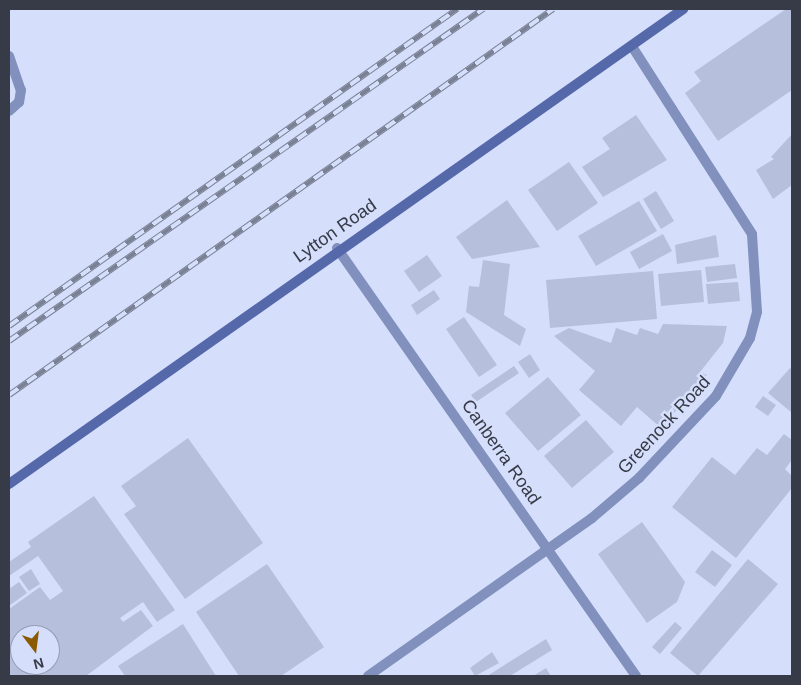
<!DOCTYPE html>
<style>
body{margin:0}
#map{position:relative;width:801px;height:685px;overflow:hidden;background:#d5dffc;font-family:Helvetica,sans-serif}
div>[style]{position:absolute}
.building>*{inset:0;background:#b6c0dc}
.street>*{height:10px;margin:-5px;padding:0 5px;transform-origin:5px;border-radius:5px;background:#8190bc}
.secondary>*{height:10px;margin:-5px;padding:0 5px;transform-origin:5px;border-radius:5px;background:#5568a9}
.rail>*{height:5.5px;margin-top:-2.75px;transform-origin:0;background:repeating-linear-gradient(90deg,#d5dffc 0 11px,#7a8194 0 22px);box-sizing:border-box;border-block:1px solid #7a8194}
span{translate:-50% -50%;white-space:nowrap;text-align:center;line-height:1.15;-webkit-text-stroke:5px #d5dffc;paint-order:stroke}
.street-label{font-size:18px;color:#373b47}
.frame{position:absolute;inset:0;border:10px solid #373b47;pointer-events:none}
.north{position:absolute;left:10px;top:625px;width:50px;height:50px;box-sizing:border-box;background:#d5dffc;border:1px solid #969db4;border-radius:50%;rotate:165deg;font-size:14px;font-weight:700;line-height:20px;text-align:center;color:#373b47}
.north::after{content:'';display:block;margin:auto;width:18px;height:22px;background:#8b5b02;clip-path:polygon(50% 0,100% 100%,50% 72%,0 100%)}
</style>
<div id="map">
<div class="building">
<i style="clip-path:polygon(786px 9px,792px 9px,792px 90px,718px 141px,685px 93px,701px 81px,694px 72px)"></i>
<i style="clip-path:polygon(636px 115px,667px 160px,603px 197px,582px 167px,610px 149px,602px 138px)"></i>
<i style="clip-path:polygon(792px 134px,792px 185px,773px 199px,756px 170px,774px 159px,771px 157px)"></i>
<i style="clip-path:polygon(569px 162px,598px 203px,557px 231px,528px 190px)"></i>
<i style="clip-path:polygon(656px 191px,674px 221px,661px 229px,643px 199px)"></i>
<i style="clip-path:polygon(507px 200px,540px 247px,472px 259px,456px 237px)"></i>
<i style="clip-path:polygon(639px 201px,657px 231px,596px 266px,578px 236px)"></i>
<i style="clip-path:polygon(663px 234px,672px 251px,639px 269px,630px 252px)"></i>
<i style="clip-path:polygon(716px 235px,719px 257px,677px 264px,675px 245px)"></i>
<i style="clip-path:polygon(427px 255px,442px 276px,419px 292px,404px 271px)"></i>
<i style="clip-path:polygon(483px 260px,510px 264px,504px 315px,526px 329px,520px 346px,466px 312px,469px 286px,479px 287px)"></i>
<i style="clip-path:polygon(735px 264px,737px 278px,707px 282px,705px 267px)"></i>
<i style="clip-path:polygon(701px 270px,704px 302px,661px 306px,658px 274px)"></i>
<i style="clip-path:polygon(653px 271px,657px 319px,550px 328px,546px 280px)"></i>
<i style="clip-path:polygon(738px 282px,740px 301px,708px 304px,706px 284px)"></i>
<i style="clip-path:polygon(434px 290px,440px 299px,417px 315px,411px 305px)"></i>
<i style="clip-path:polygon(464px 317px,497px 365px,479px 377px,446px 329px)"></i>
<i style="clip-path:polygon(663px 324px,727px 326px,723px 343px,700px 372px,707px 375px,661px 428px,637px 407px,621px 426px,579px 390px,595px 371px,554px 336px,569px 328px,611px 343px,616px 328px,637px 335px,640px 328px,658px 334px)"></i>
<i style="clip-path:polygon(530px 354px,540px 370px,529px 378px,518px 362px)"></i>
<i style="clip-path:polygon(514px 366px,519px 373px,476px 402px,471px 395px)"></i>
<i style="clip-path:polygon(790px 368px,792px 370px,792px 413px,768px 393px)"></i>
<i style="clip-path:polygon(548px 377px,581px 415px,538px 451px,505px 413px)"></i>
<i style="clip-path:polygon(763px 396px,776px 405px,768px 416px,755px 407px)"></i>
<i style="clip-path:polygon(586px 420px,614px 452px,572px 488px,544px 456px)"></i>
<i style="clip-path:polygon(784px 434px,792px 440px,792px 460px,785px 469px,792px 476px,792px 488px,736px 558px,672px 507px,712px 457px,735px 475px,757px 448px,767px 455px)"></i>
<i style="clip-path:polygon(188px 438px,263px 543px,185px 599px,124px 514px,136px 506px,121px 486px)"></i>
<i style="clip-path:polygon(evenodd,94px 496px,175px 610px,157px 622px,143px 602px,120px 618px,123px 622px,141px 610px,153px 626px,86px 676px,9px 676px,9px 609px,40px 587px,50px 600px,63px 591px,38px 556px,9px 576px,9px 562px,31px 547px,28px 542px,94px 496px,20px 635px,50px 635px,50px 665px,20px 665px,20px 635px)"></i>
<i style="clip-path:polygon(642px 522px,685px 582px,677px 602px,647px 623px,598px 554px)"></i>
<i style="clip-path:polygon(712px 550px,732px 565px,715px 587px,695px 572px)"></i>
<i style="clip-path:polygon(748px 559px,778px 584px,698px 676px,670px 653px)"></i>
<i style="clip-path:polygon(267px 564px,324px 647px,281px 676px,239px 676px,196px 612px)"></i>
<i style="clip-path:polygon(31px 569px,40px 584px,29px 591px,19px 577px)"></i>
<i style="clip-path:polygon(19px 582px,27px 593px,9px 606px,9px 589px)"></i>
<i style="clip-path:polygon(675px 622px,682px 628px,660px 654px,652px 647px)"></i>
<i style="clip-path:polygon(183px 624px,216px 676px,125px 676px,118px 666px)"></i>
<i style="clip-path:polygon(546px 639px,552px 650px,510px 676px,487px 676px)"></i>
<i style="clip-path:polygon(492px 652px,499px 663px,475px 676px,470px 668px)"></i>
<i style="clip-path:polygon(546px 668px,551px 676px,533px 676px)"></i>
</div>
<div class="street">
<i style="left:9px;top:56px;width:36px;rotate:71deg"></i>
<i style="left:21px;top:90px;width:12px;rotate:99deg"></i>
<i style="left:19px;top:102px;width:13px;rotate:138deg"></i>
<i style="left:337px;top:248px;width:522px;rotate:55.06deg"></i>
<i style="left:368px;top:676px;width:274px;rotate:-35.2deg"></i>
<i style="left:592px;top:518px;width:62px;rotate:-40.4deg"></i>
<i style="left:639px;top:478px;width:112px;rotate:-46.8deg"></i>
<i style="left:716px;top:396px;width:67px;rotate:-59.6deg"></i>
<i style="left:750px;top:338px;width:27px;rotate:-75deg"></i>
<i style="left:757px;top:312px;width:78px;rotate:-93.7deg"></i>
<i style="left:752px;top:234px;width:223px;rotate:-122.6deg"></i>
</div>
<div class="secondary">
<i style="left:9px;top:484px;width:825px;rotate:-35.17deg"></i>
</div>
<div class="rail">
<i style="left:9px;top:326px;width:549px;rotate:-35.28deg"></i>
<i style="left:9px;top:341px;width:579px;rotate:-35.01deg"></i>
<i style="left:9px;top:395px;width:667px;rotate:-35.36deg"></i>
</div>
<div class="street-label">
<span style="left:335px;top:231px;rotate:-35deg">Lytton Road</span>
<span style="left:664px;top:425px;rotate:-47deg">Greenock Road</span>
<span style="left:501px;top:452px;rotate:55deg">Canberra Road</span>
</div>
<div class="frame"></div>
<div class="north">N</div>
</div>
